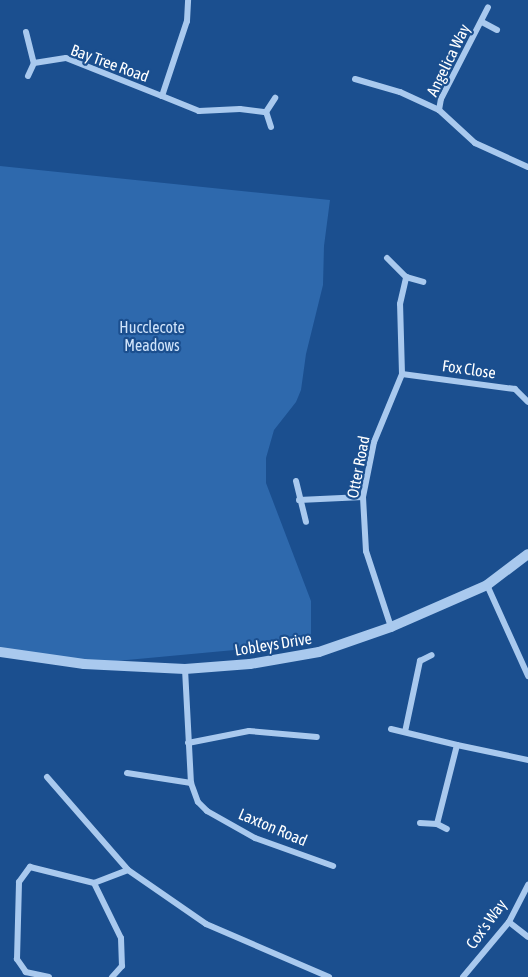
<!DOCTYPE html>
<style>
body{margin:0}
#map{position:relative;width:528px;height:977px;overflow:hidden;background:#1b4f8f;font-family:"Asap Condensed",sans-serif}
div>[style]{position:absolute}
.green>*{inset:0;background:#2e69ad}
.minor>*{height:6px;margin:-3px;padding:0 3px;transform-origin:3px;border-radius:3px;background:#a9c9ee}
.tertiary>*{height:10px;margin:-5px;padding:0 5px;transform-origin:5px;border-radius:5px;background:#a9c9ee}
span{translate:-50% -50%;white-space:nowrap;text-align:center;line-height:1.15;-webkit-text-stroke:4.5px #1b4f8f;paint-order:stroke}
.street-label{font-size:16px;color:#fff}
.park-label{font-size:16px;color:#cfe3fa}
</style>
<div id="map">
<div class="green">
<i style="clip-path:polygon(0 166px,330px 200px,324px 246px,323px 285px,306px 354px,301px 390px,296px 402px,274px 430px,266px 458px,266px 483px,311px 601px,311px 643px,84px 664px,0 652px)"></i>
</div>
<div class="minor">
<i style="left:482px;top:22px;width:17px;rotate:28deg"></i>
<i style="left:26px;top:32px;width:32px;rotate:76deg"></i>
<i style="left:28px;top:76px;width:14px;rotate:-65deg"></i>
<i style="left:34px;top:63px;width:32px;rotate:-9deg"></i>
<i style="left:66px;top:58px;width:103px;rotate:21.6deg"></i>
<i style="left:162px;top:96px;width:79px;rotate:-71.6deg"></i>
<i style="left:187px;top:21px;width:21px;rotate:-87deg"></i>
<i style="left:355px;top:79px;width:47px;rotate:16.1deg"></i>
<i style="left:400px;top:92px;width:43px;rotate:24.8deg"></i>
<i style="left:439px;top:110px;width:49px;rotate:42.5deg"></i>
<i style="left:475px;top:143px;width:58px;rotate:24.4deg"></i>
<i style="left:162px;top:96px;width:40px;rotate:22deg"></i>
<i style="left:199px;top:111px;width:41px;rotate:-2.8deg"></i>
<i style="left:240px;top:109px;width:26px;rotate:7deg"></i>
<i style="left:439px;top:110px;width:11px;rotate:-80deg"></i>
<i style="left:441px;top:99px;width:103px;rotate:-62.9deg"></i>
<i style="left:271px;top:127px;width:16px;rotate:-108deg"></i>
<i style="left:266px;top:112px;width:17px;rotate:-57deg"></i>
<i style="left:387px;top:258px;width:27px;rotate:45deg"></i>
<i style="left:406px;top:277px;width:18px;rotate:16deg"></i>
<i style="left:402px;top:374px;width:114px;rotate:7.6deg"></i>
<i style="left:515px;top:389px;width:18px;rotate:45deg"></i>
<i style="left:296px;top:481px;width:42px;rotate:76.3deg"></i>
<i style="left:299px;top:500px;width:64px;rotate:-2.7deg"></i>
<i style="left:487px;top:585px;width:100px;rotate:65.7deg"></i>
<i style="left:391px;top:627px;width:80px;rotate:-108.2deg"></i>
<i style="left:366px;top:551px;width:54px;rotate:-93.2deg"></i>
<i style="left:363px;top:497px;width:56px;rotate:-78.7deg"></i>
<i style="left:374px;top:442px;width:74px;rotate:-67.6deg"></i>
<i style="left:402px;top:374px;width:70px;rotate:-91.6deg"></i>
<i style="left:400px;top:304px;width:28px;rotate:-77deg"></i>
<i style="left:185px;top:669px;width:114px;rotate:87deg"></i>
<i style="left:191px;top:783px;width:20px;rotate:70deg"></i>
<i style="left:198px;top:802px;width:13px;rotate:45deg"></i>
<i style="left:207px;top:811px;width:55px;rotate:29.4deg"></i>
<i style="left:255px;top:838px;width:83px;rotate:19.7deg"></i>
<i style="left:391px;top:729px;width:68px;rotate:13.6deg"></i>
<i style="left:405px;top:732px;width:73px;rotate:-78.1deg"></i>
<i style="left:420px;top:661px;width:13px;rotate:-27deg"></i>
<i style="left:188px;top:743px;width:62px;rotate:-11.1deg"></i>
<i style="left:249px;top:731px;width:68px;rotate:5deg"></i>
<i style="left:127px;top:773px;width:65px;rotate:8.9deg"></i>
<i style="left:47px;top:777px;width:123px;rotate:48.9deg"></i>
<i style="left:128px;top:870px;width:95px;rotate:34.7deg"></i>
<i style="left:206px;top:924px;width:134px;rotate:23.3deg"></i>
<i style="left:420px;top:823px;width:17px;rotate:3deg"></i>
<i style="left:437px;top:824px;width:81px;rotate:-75.8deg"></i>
<i style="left:457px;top:745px;width:73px;rotate:11.9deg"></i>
<i style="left:437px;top:824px;width:11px;rotate:27deg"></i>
<i style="left:94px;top:883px;width:36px;rotate:-21deg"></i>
<i style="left:509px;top:922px;width:24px;rotate:38deg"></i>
<i style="left:49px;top:977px;width:24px;rotate:-168deg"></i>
<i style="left:26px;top:972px;width:16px;rotate:-125deg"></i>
<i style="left:17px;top:959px;width:77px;rotate:-88.5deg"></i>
<i style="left:19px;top:882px;width:19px;rotate:-54deg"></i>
<i style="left:30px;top:867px;width:66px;rotate:14deg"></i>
<i style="left:94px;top:883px;width:61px;rotate:63.9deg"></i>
<i style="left:121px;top:938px;width:28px;rotate:88deg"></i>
<i style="left:122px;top:966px;width:15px;rotate:132deg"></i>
<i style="left:463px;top:977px;width:72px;rotate:-50.1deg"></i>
<i style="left:509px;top:922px;width:42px;rotate:-62.8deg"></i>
</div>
<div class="tertiary">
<i style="left:0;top:652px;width:85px;rotate:8.1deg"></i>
<i style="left:84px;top:664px;width:101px;rotate:2.8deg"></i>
<i style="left:185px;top:669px;width:65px;rotate:-4.4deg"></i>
<i style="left:250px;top:664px;width:70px;rotate:-9.9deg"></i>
<i style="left:319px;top:652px;width:76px;rotate:-19.1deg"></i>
<i style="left:391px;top:627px;width:105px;rotate:-23.6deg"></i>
<i style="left:487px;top:585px;width:51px;rotate:-37.1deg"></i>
</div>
<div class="street-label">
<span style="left:448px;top:60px;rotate:-64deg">Angelica Way</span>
<span style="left:110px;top:63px;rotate:20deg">Bay Tree Road</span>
<span style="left:469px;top:369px;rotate:8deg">Fox Close</span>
<span style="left:358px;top:467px;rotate:-79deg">Otter Road</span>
<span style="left:273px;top:644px;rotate:-9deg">Lobleys Drive</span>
<span style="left:273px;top:827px;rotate:23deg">Laxton Road</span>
<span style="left:486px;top:924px;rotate:-54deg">Cox's Way</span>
</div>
<div class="park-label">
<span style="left:152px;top:336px">Hucclecote<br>Meadows</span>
</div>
</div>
